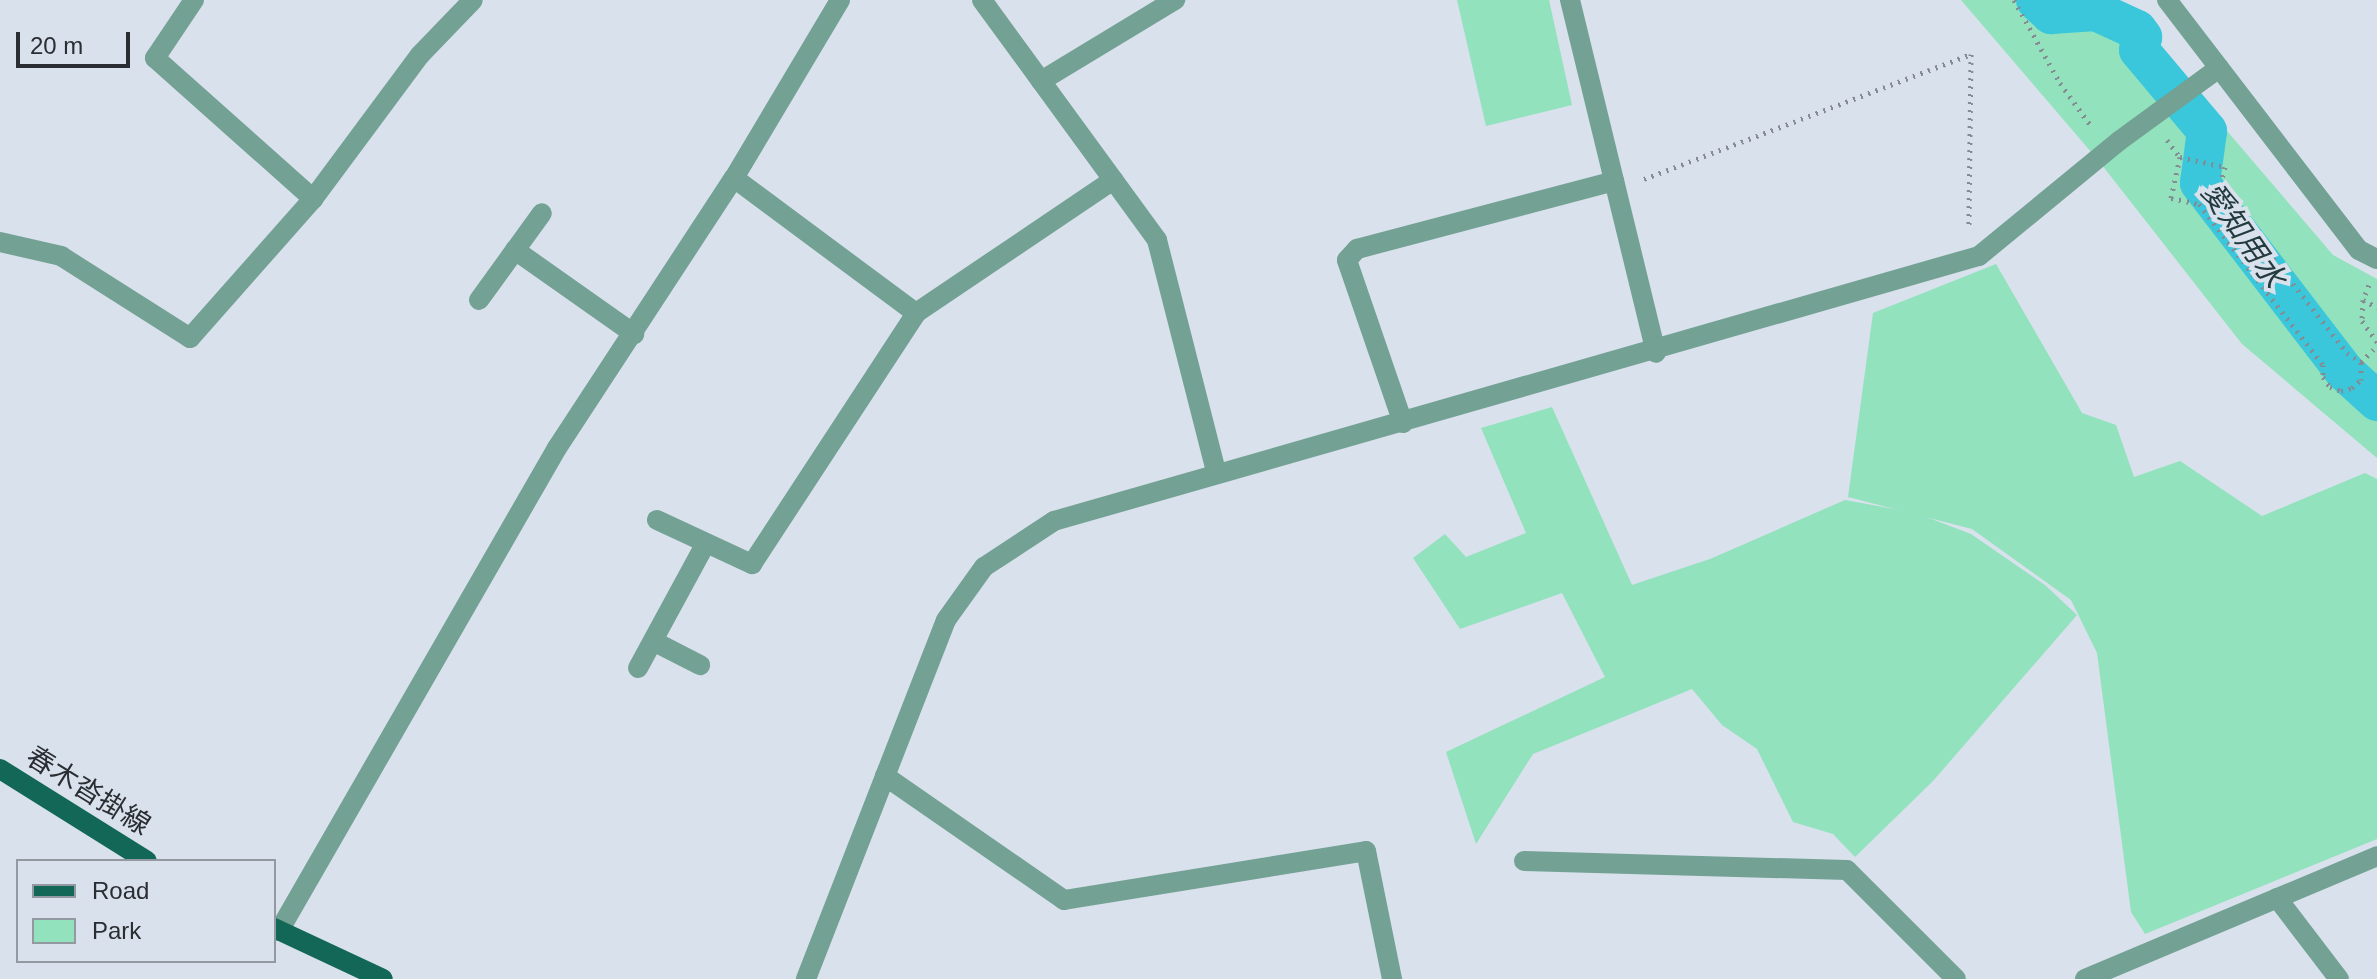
<!DOCTYPE html>
<meta charset="utf-8">
<style>
body{margin:0}
#map{position:relative;width:2377px;height:979px;overflow:hidden;background:#d9e1ec;font-family:Helvetica,"Noto Sans JP",sans-serif}
div>[style]{position:absolute}
.green>*{inset:0;background:#91e2bd}
.water>*{inset:0;background:#3ac7db}
.canal>*{height:40px;margin:-20px;padding:0 20px;transform-origin:20px;border-radius:20px;background:#3ac7db}
.path>*{height:5px;margin-top:-2.5px;transform-origin:0;background:repeating-linear-gradient(90deg,#858b92 0 2px,transparent 0 8px)}
.minor>*{height:20px;margin:-10px;padding:0 10px;transform-origin:10px;border-radius:10px;background:#73a194}
.major>*{height:20px;margin:-10px;padding:0 10px;transform-origin:10px;border-radius:10px;background:#136757}
span{translate:-50% -50%;white-space:nowrap;text-align:center;line-height:1.15;-webkit-text-stroke:8px #d9e1ec;paint-order:stroke}
.street-label{font-size:28px;color:#2a2d31}
.water-label{font-size:30px;color:#233b3e;font-style:italic}
.legend{position:absolute;left:16px;top:859px;width:260px;height:104px;box-sizing:border-box;background:#d9e1ec;border:2px solid #9399a1;margin:0;padding:10px 14px;list-style:none;font-size:24px;color:#2a2d31}
.legend li{display:flex;align-items:center;gap:16px;height:40px}
.legend b{width:40px;border:2px solid #9399a1}
.scale{position:absolute;left:16px;top:32px;width:114px;height:36px;box-sizing:border-box;border:4px solid #2a2d31;border-top:0;padding-left:10px;font-size:24px;line-height:28px;white-space:nowrap;color:#2a2d31;-webkit-text-stroke:6px #d9e1ec;paint-order:stroke}
</style>
<div id="map">
<div class="green">
<i style="clip-path:polygon(1457px 0,1549px 0,1572px 105px,1486px 126px)"></i>
<i style="clip-path:polygon(1961px 0,2115px 0,2333px 255px,2377px 279px,2377px 458px,2242px 344px,2098px 160px)"></i>
<i style="clip-path:polygon(1996px 264px,2082px 413px,2116px 425px,2134px 477px,2180px 461px,2262px 516px,2365px 473px,2377px 479px,2377px 839px,2145px 934px,2131px 912px,2097px 653px,2071px 600px,1972px 529px,1848px 497px,1873px 313px)"></i>
<i style="clip-path:polygon(1552px 407px,1632px 585px,1710px 559px,1845px 500px,1916px 513px,1971px 534px,2045px 585px,2077px 615px,1933px 781px,1855px 857px,1833px 834px,1793px 822px,1757px 749px,1722px 725px,1692px 689px,1533px 754px,1476px 844px,1446px 752px,1605px 677px,1562px 593px,1460px 629px,1413px 558px,1445px 534px,1466px 557px,1526px 533px,1481px 428px)"></i>
</div>
<div class="water">
<i style="clip-path:polygon(2039px 0,2055px 12px,2084px 7px,2124px 17px,2149px 36px,2156px 47px,2154px 54px,2140px 67px,2128px 63px,2120px 50px,2135px 31px,2091px 13px,2060px 19px,2044px 15px,2032px 2px)"></i>
</div>
<div class="canal">
<i style="left:2036px;top:0;width:21px;rotate:43deg"></i>
<i style="left:2051px;top:14px;width:45px;rotate:-3.8deg"></i>
<i style="left:2096px;top:11px;width:45px;rotate:24.9deg"></i>
<i style="left:2137px;top:30px;width:9px;rotate:54deg"></i>
<i style="left:2142px;top:37px;width:13px;rotate:103deg"></i>
<i style="left:2139px;top:50px;width:106px;rotate:50deg"></i>
<i style="left:2207px;top:131px;width:52px;rotate:97.7deg"></i>
<i style="left:2200px;top:183px;width:237px;rotate:52.5deg"></i>
<i style="left:2344px;top:371px;width:45px;rotate:42.3deg"></i>
</div>
<div class="path">
<i style="left:2014px;top:0;width:95px;rotate:61deg"></i>
<i style="left:2060px;top:83px;width:53px;rotate:54.2deg"></i>
<i style="left:2167px;top:140px;width:21px;rotate:53deg"></i>
<i style="left:2180px;top:157px;width:42px;rotate:102.4deg"></i>
<i style="left:2171px;top:198px;width:29px;rotate:12deg"></i>
<i style="left:2199px;top:204px;width:203px;rotate:52.4deg"></i>
<i style="left:2323px;top:365px;width:12px;rotate:90deg"></i>
<i style="left:2323px;top:377px;width:12px;rotate:55deg"></i>
<i style="left:2330px;top:387px;width:12px;rotate:20deg"></i>
<i style="left:2341px;top:391px;width:11px;rotate:-15deg"></i>
<i style="left:2352px;top:388px;width:12px;rotate:-42deg"></i>
<i style="left:2361px;top:380px;width:18px;rotate:-90deg"></i>
<i style="left:2361px;top:362px;width:23px;rotate:-45deg"></i>
<i style="left:2180px;top:157px;width:46px;rotate:12.5deg"></i>
<i style="left:2225px;top:167px;width:23px;rotate:105deg"></i>
<i style="left:2219px;top:189px;width:208px;rotate:52deg"></i>
<i style="left:2347px;top:353px;width:17px;rotate:33deg"></i>
<i style="left:1644px;top:179px;width:350px;rotate:-20.9deg"></i>
<i style="left:1971px;top:54px;width:175px;rotate:90.7deg"></i>
<i style="left:2369px;top:285px;width:16px;rotate:112deg"></i>
<i style="left:2363px;top:300px;width:16px;rotate:27deg"></i>
<i style="left:2363px;top:300px;width:21px;rotate:93deg"></i>
<i style="left:2362px;top:321px;width:26px;rotate:54deg"></i>
</div>
<div class="minor">
<i style="left:194px;top:0;width:70px;rotate:123.9deg"></i>
<i style="left:155px;top:58px;width:212px;rotate:41.7deg"></i>
<i style="left:982px;top:0;width:297px;rotate:53.9deg"></i>
<i style="left:1157px;top:240px;width:239px;rotate:75.7deg"></i>
<i style="left:1570px;top:0;width:363px;rotate:76.3deg"></i>
<i style="left:2167px;top:0;width:315px;rotate:52.5deg"></i>
<i style="left:2359px;top:250px;width:20px;rotate:27deg"></i>
<i style="left:1041px;top:81px;width:157px;rotate:-31.2deg"></i>
<i style="left:734px;top:178px;width:227px;rotate:36.6deg"></i>
<i style="left:0;top:242px;width:63px;rotate:12.9deg"></i>
<i style="left:61px;top:256px;width:153px;rotate:32.4deg"></i>
<i style="left:190px;top:338px;width:186px;rotate:-48.5deg"></i>
<i style="left:313px;top:199px;width:179px;rotate:-53.4deg"></i>
<i style="left:420px;top:55px;width:76px;rotate:-46.1deg"></i>
<i style="left:515px;top:250px;width:146px;rotate:35.2deg"></i>
<i style="left:479px;top:300px;width:107px;rotate:-54.1deg"></i>
<i style="left:1403px;top:423px;width:172px;rotate:-109deg"></i>
<i style="left:1347px;top:260px;width:15px;rotate:-48deg"></i>
<i style="left:1357px;top:249px;width:266px;rotate:-14.8deg"></i>
<i style="left:657px;top:520px;width:105px;rotate:24.9deg"></i>
<i style="left:752px;top:564px;width:300px;rotate:-56.8deg"></i>
<i style="left:916px;top:313px;width:238px;rotate:-34deg"></i>
<i style="left:653px;top:641px;width:53px;rotate:27.1deg"></i>
<i style="left:638px;top:668px;width:142px;rotate:-61.5deg"></i>
<i style="left:885px;top:776px;width:218px;rotate:34.7deg"></i>
<i style="left:1064px;top:900px;width:306px;rotate:-9.2deg"></i>
<i style="left:1366px;top:851px;width:131px;rotate:78.5deg"></i>
<i style="left:1524px;top:861px;width:323px;rotate:1.6deg"></i>
<i style="left:1847px;top:870px;width:154px;rotate:45deg"></i>
<i style="left:2277px;top:898px;width:102px;rotate:52.6deg"></i>
<i style="left:279px;top:931px;width:557px;rotate:-60.08deg"></i>
<i style="left:557px;top:448px;width:323px;rotate:-56.8deg"></i>
<i style="left:734px;top:178px;width:207px;rotate:-59.2deg"></i>
<i style="left:806px;top:979px;width:385px;rotate:-68.7deg"></i>
<i style="left:946px;top:620px;width:65px;rotate:-54.4deg"></i>
<i style="left:984px;top:567px;width:84px;rotate:-33.3deg"></i>
<i style="left:1054px;top:521px;width:962px;rotate:-15.99deg"></i>
<i style="left:1979px;top:256px;width:181px;rotate:-39.4deg"></i>
<i style="left:2119px;top:141px;width:124px;rotate:-36.1deg"></i>
<i style="left:2085px;top:979px;width:317px;rotate:-22.8deg"></i>
</div>
<div class="major">
<i style="left:0;top:769px;width:173px;rotate:32deg"></i>
<i style="left:274px;top:928px;width:120px;rotate:25.1deg"></i>
</div>
<div class="street-label">
<span style="left:88px;top:791px;rotate:32deg">春木沓掛線</span>
</div>
<div class="water-label">
<span style="left:2243px;top:235px;rotate:55deg">愛知用水</span>
</div>
<ul class="legend">
<li><b style="height:10px;background:#136757"></b>Road</li>
<li><b style="height:22px;background:#91e2bd"></b>Park</li>
</ul>
<div class="scale">20 m</div>
</div>
